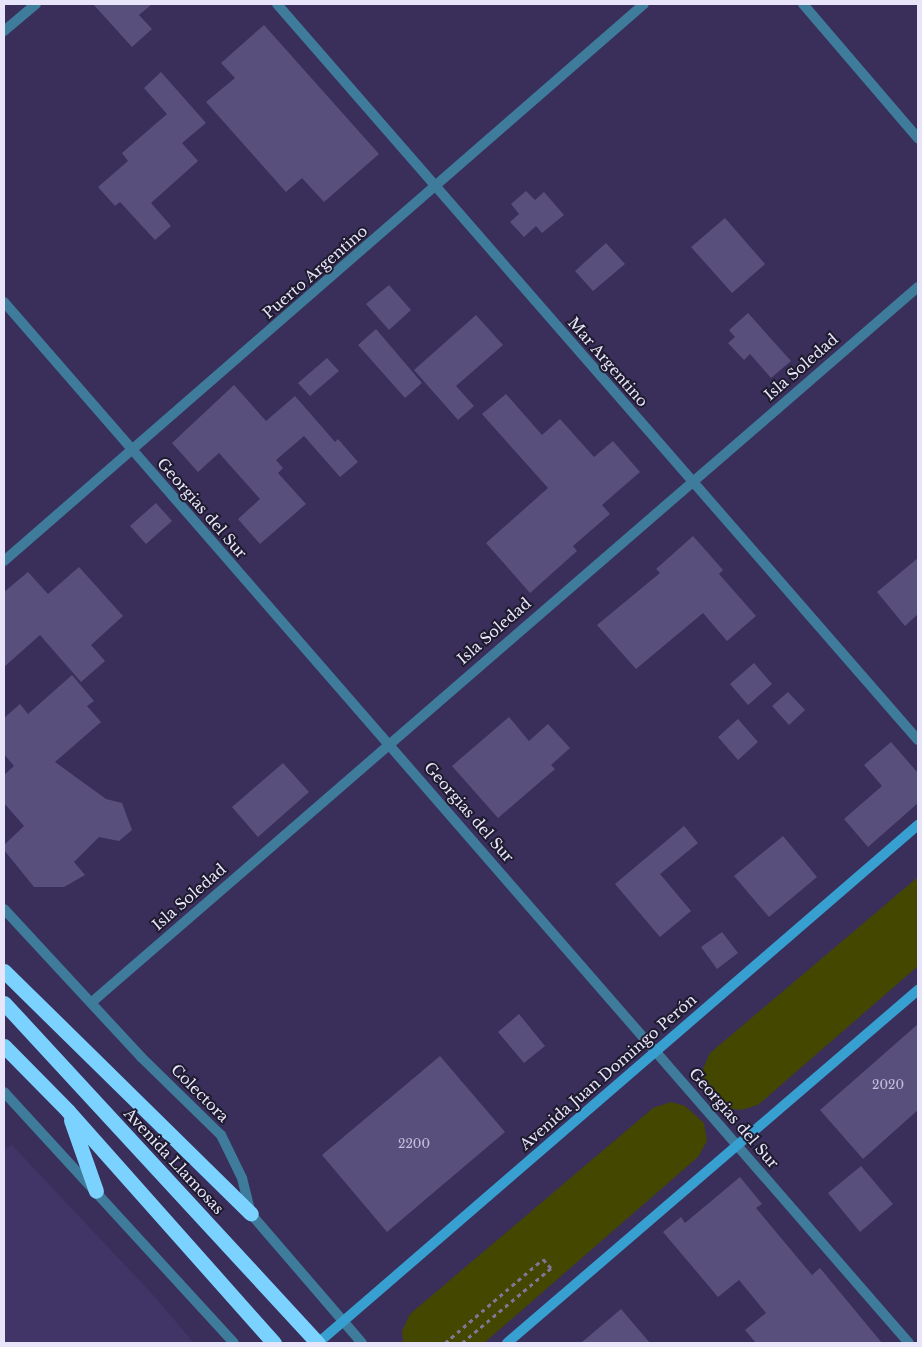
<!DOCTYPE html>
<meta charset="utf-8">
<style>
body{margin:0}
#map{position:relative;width:922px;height:1347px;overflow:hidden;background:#392f5a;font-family:"Libre Baskerville",serif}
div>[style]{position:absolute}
.built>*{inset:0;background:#413567}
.green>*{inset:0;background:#444700}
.building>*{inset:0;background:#594f7d}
.path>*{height:3px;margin-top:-1.5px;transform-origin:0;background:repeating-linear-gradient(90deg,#7e7799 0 4px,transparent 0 8px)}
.street>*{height:10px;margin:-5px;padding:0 5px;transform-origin:5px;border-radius:5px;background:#3f7b9a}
.secondary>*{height:10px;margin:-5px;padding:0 5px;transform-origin:5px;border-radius:5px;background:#37a0d1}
.highway>*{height:15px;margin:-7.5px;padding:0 7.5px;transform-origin:7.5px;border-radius:7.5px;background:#7cd2fe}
span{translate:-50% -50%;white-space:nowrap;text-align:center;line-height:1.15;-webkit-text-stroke:4px #1f1b2f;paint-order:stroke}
.number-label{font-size:12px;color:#c4c0dc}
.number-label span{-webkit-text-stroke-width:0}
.street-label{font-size:15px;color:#e8e5fb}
.frame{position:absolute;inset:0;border:5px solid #e8e5fb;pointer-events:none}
</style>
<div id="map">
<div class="built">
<i style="clip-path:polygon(12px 1145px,154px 1296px,194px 1343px,4px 1343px,4px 1149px)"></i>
</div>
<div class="green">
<i style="clip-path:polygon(918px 877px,918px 966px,758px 1105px,741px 1110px,719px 1107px,703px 1091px,702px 1071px,710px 1053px)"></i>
<i style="clip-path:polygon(671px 1102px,685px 1106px,704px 1123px,707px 1141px,698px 1157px,484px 1343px,403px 1343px,402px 1331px,410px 1314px,653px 1108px)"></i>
</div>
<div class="building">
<i style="clip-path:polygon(93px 4px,152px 4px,139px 15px,152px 29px,132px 47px)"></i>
<i style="clip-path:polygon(264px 25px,379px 154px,324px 202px,302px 178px,286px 192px,206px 102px,235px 78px,221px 63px)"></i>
<i style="clip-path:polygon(161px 72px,206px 123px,182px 143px,198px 161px,151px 203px,171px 226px,155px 240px,120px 202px,115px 206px,98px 187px,128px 161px,122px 153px,167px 114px,144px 88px)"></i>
<i style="clip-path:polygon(526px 191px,535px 200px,544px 192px,564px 215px,542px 233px,536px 226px,524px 237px,510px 222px,519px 214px,511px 204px)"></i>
<i style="clip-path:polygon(725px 218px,765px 264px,732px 293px,691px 247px)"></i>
<i style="clip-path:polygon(606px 243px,625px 264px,593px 291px,575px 271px)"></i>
<i style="clip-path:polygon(389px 285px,411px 310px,389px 330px,366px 304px)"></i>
<i style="clip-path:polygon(748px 313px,791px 361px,771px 378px,750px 354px,744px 360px,728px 343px,735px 337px,729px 330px)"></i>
<i style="clip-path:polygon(476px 315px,503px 345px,456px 386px,474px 406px,458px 420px,414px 370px)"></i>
<i style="clip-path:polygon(376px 329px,422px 383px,405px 398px,358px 345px)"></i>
<i style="clip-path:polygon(327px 358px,339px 371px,310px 396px,298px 383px)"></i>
<i style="clip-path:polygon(234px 385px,266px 421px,295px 396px,335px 442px,338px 439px,358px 462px,340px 477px,304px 436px,276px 460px,283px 468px,278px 473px,306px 504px,260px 544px,238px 519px,260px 499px,219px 453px,198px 472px,172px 443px)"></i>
<i style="clip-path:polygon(506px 394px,542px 435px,560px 419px,594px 457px,613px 441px,640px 472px,602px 505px,610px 514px,573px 546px,577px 551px,530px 593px,486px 543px,548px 488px,482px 414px)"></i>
<i style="clip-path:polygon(156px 503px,172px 521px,146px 544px,130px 526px)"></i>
<i style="clip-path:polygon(693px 536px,723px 570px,719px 574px,756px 616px,727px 641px,703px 613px,636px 669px,597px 625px,660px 573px,656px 569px)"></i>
<i style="clip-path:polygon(918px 558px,918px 614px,905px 626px,877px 592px)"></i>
<i style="clip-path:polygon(79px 567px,123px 616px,91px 645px,105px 661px,81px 682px,40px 635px,4px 667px,4px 592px,28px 572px,48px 594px)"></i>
<i style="clip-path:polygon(754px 663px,772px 684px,748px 705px,730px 684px)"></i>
<i style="clip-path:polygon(72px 675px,94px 701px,87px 706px,101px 722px,55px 762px,106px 799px,122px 803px,132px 830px,119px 841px,99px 837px,74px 862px,85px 875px,64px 887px,34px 887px,4px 850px,4px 845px,24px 826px,4px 803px,4px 775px,14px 766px,4px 754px,4px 718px,20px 704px,28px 714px)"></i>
<i style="clip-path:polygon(788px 692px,805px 710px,789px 725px,772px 706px)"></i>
<i style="clip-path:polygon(509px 717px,529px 741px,548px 724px,570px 748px,551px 765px,555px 769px,498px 818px,452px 766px)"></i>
<i style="clip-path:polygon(738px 719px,758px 742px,738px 760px,718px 737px)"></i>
<i style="clip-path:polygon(891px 742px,918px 773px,918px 803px,868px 847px,844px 819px,882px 786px,864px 765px)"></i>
<i style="clip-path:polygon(283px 763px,309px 792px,258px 837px,232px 807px)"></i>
<i style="clip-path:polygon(684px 826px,698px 843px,660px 874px,691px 911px,660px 937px,615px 884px)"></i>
<i style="clip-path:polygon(783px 836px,817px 877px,769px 917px,734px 876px)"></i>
<i style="clip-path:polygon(722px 932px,738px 953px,717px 969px,701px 947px)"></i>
<i style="clip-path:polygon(519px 1014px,545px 1046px,524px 1063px,498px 1032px)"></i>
<i style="clip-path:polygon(918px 1024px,918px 1110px,863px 1159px,820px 1110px)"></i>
<i style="clip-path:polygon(440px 1056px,505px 1132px,387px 1232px,322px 1155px)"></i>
<i style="clip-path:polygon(861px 1166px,893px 1204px,860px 1232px,828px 1193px)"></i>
<i style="clip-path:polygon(740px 1177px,762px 1204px,756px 1208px,812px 1275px,820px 1268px,882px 1343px,756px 1343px,745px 1330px,766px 1313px,739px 1280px,718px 1297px,663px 1232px,681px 1217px,685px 1223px)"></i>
<i style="clip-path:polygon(621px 1309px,650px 1343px,581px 1343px)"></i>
</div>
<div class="path">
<i style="left:445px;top:1343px;width:129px;rotate:-40.6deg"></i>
<i style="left:543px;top:1259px;width:12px;rotate:48deg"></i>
<i style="left:551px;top:1268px;width:116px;rotate:139.9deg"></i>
</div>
<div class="street">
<i style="left:277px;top:4px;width:976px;rotate:48.95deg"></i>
<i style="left:803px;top:4px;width:177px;rotate:49.4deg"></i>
<i style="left:4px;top:31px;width:42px;rotate:-40.2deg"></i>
<i style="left:4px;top:302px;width:1379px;rotate:49deg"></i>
<i style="left:4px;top:561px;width:848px;rotate:-41.03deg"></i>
<i style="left:4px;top:909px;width:202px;rotate:47.2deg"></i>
<i style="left:141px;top:1057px;width:112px;rotate:44.3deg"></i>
<i style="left:221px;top:1135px;width:48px;rotate:64deg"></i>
<i style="left:242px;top:1178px;width:37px;rotate:76deg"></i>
<i style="left:251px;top:1214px;width:170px;rotate:49.3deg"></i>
<i style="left:92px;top:1002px;width:1092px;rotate:-40.88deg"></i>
<i style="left:4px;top:1092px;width:340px;rotate:47.5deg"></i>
</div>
<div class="secondary">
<i style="left:318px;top:1343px;width:793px;rotate:-40.81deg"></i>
<i style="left:507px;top:1343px;width:542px;rotate:-40.66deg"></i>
</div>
<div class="highway">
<i style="left:4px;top:971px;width:346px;rotate:44.5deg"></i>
<i style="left:4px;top:1003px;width:463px;rotate:47.3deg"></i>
<i style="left:4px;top:1046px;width:91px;rotate:45.4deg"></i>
<i style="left:68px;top:1111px;width:310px;rotate:48.4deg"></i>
<i style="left:71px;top:1120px;width:75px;rotate:70.6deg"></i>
</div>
<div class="number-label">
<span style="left:888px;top:1085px">2020</span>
<span style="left:414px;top:1144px">2200</span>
</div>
<div class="street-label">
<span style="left:315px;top:272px;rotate:-41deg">Puerto Argentino</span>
<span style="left:608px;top:362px;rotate:49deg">Mar Argentino</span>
<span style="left:801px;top:367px;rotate:-41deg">Isla Soledad</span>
<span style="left:202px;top:508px;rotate:49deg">Georgias del Sur</span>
<span style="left:494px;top:631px;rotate:-41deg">Isla Soledad</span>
<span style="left:469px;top:812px;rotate:49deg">Georgias del Sur</span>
<span style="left:189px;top:897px;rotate:-41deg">Isla Soledad</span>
<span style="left:608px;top:1072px;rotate:-41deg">Avenida Juan Domingo Perón</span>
<span style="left:200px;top:1093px;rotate:45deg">Colectora</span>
<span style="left:734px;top:1118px;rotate:49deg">Georgias del Sur</span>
<span style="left:174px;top:1161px;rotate:47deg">Avenida Llamosas</span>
</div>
<div class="frame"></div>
</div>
